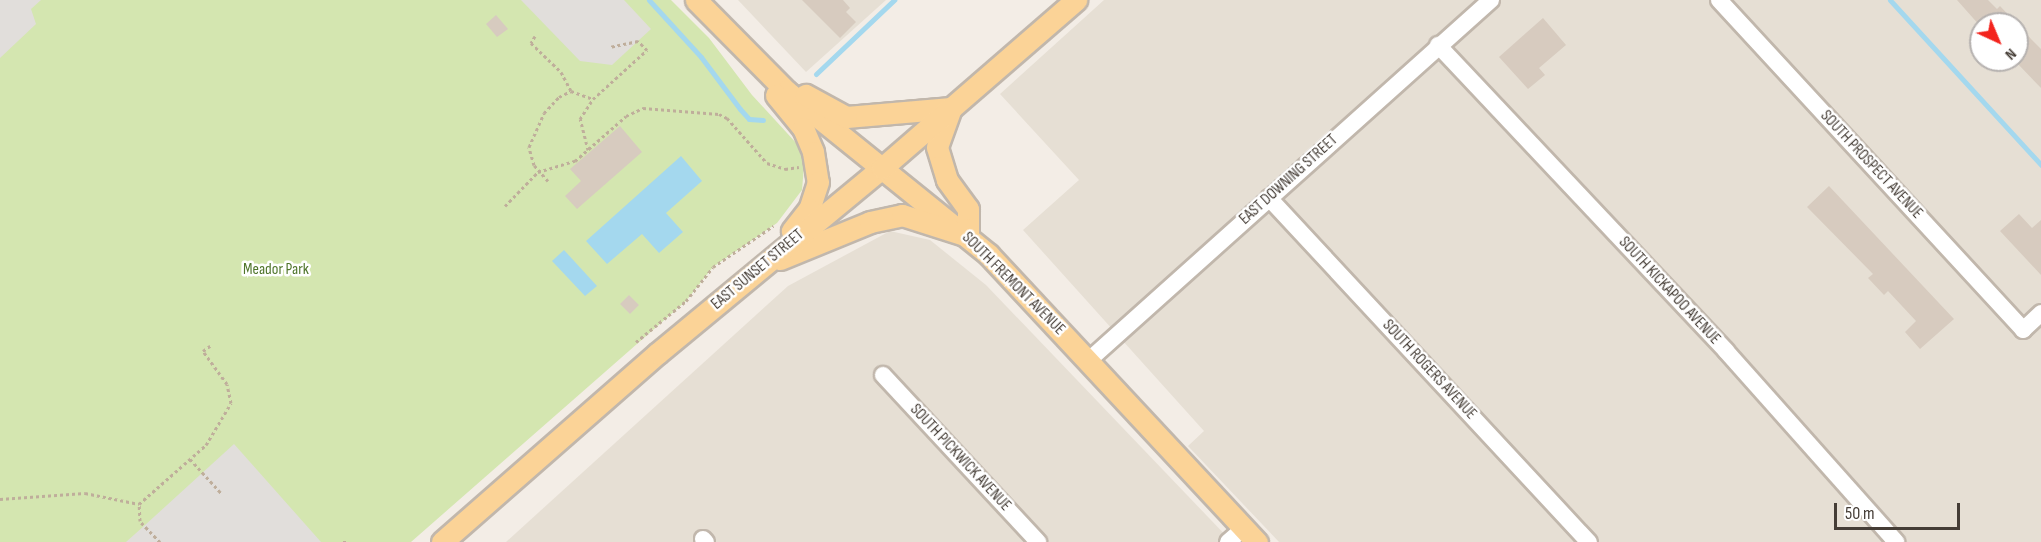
<!DOCTYPE html>
<style>
body{margin:0}
#map{position:relative;width:2041px;height:542px;overflow:hidden;background:#f3ede6;font-family:"Sofia Sans Condensed",sans-serif}
div>[style]{position:absolute}
.residential>*{inset:0;background:#e6dfd4}
.green>*{inset:0;background:#d4e6b0}
.parking>*{inset:0;background:#e1dedb}
.water>*{inset:0;background:#a4d8ee}
.stream>*{height:5px;margin:-2.5px;padding:0 2.5px;transform-origin:2.5px;border-radius:2.5px;background:#a4d8ee}
.building>*{inset:0;background:#d7cbbf}
.path>*{height:3px;margin-top:-1.5px;transform-origin:0;background:repeating-linear-gradient(90deg,#bfae9b 0 3px,transparent 0 6px)}
.roads{filter:drop-shadow(2px 0 #c1b7ac) drop-shadow(-2px 0 #c1b7ac) drop-shadow(0 2px #c1b7ac) drop-shadow(0 -2px #c1b7ac)}
.minor>*{height:16px;margin:-8px;padding:0 8px;transform-origin:8px;border-radius:8px;background:#fff}
.major>*{height:21px;margin:-10.5px;padding:0 10.5px;transform-origin:10.5px;border-radius:10.5px;background:#fbd397}
span{translate:-50% -50%;white-space:nowrap;text-align:center;line-height:1.15;-webkit-text-stroke:5px #fff;paint-order:stroke}
.street-label{font-size:16px;color:#453d36}
.park-label{font-size:16px;color:#4f752b}
.north{position:absolute;left:1969px;top:12px;width:60px;height:60px;box-sizing:border-box;background:#fff;border:2px solid #b5b1af;border-radius:50%;rotate:136deg;font-size:16px;font-weight:700;line-height:24px;text-align:center;color:#453d36}
.north::after{content:'';display:block;margin:auto;width:21px;height:27px;background:#f3241d;clip-path:polygon(50% 0,100% 100%,50% 72%,0 100%)}
.scale{position:absolute;left:1834px;top:503px;width:126px;height:27px;box-sizing:border-box;border:3px solid #453d36;border-top:0;padding-left:8px;font-size:18px;line-height:21px;white-space:nowrap;color:#453d36;-webkit-text-stroke:4px #fff;paint-order:stroke}
</style>
<div id="map">
<div class="residential">
<i style="clip-path:polygon(738px 0,886px 0,806px 72px)"></i>
<i style="clip-path:polygon(evenodd,1104px 0,2041px 0,2041px 542px,1279px 542px,1188px 446px,1204px 431px,1023px 230px,1079px 180px,1000px 94px,1104px 0,1981px 24px,2017px 24px,2017px 60px,1981px 60px,1981px 24px)"></i>
<i style="clip-path:polygon(890px 231px,930px 240px,986px 285px,1232px 542px,506px 542px,788px 286px)"></i>
</div>
<div class="green">
<i style="clip-path:polygon(0 0,671px 0,709px 38px,752px 95px,798px 145px,804px 166px,802px 190px,777px 223px,713px 267px,686px 301px,411px 542px,0 542px)"></i>
</div>
<div class="parking">
<i style="clip-path:polygon(0 0,41px 0,31px 9px,36px 24px,0 58px)"></i>
<i style="clip-path:polygon(521px 0,624px 0,651px 29px,612px 65px,580px 61px)"></i>
<i style="clip-path:polygon(234px 444px,321px 542px,126px 542px,144px 526px)"></i>
</div>
<div class="water">
<i style="clip-path:polygon(681px 156px,702px 181px,666px 213px,683px 232px,659px 253px,642px 234px,607px 264px,586px 241px)"></i>
<i style="clip-path:polygon(564px 250px,597px 286px,585px 296px,552px 261px)"></i>
</div>
<div class="stream">
<i style="left:649px;top:0;width:77px;rotate:47.6deg"></i>
<i style="left:701px;top:57px;width:65px;rotate:53.1deg"></i>
<i style="left:740px;top:109px;width:13px;rotate:48deg"></i>
<i style="left:749px;top:119px;width:14px;rotate:4deg"></i>
<i style="left:1890px;top:0;width:224px;rotate:47.5deg"></i>
<i style="left:816px;top:74px;width:108px;rotate:-43.5deg"></i>
</div>
<div class="building">
<i style="clip-path:polygon(802px 0,843px 0,850px 8px,846px 12px,856px 22px,840px 38px)"></i>
<i style="clip-path:polygon(1957px 0,1988px 0,1997px 9px,2000px 6px,2032px 40px,2041px 49px,2041px 88px,2017px 63px,2017px 24px,1981px 27px)"></i>
<i style="clip-path:polygon(496px 15px,508px 29px,497px 37px,486px 24px)"></i>
<i style="clip-path:polygon(1543px 18px,1566px 45px,1539px 68px,1545px 75px,1528px 89px,1499px 57px)"></i>
<i style="clip-path:polygon(620px 126px,642px 152px,577px 209px,565px 196px,581px 181px,570px 169px)"></i>
<i style="clip-path:polygon(1829px 186px,1954px 319px,1920px 349px,1905px 332px,1916px 321px,1888px 291px,1884px 295px,1868px 278px,1873px 274px,1807px 207px)"></i>
<i style="clip-path:polygon(2019px 214px,2032px 228px,2041px 220px,2041px 275px,2000px 231px)"></i>
<i style="clip-path:polygon(629px 295px,639px 305px,630px 314px,620px 304px)"></i>
</div>
<div class="path">
<i style="left:535px;top:36px;width:8px;rotate:120deg"></i>
<i style="left:531px;top:43px;width:42px;rotate:44deg"></i>
<i style="left:561px;top:72px;width:21px;rotate:62deg"></i>
<i style="left:588px;top:150px;width:32px;rotate:-104deg"></i>
<i style="left:580px;top:119px;width:24px;rotate:-57deg"></i>
<i style="left:548px;top:181px;width:21px;rotate:-131deg"></i>
<i style="left:534px;top:165px;width:19px;rotate:-106deg"></i>
<i style="left:529px;top:147px;width:37px;rotate:-66deg"></i>
<i style="left:544px;top:113px;width:22px;rotate:-47deg"></i>
<i style="left:559px;top:97px;width:13px;rotate:-27deg"></i>
<i style="left:571px;top:91px;width:23px;rotate:20deg"></i>
<i style="left:593px;top:99px;width:73px;rotate:-42.2deg"></i>
<i style="left:647px;top:50px;width:13px;rotate:-135deg"></i>
<i style="left:638px;top:41px;width:29px;rotate:168deg"></i>
<i style="left:505px;top:206px;width:47px;rotate:-45.9deg"></i>
<i style="left:538px;top:172px;width:39px;rotate:-17deg"></i>
<i style="left:575px;top:161px;width:68px;rotate:-41.4deg"></i>
<i style="left:626px;top:116px;width:19px;rotate:-25deg"></i>
<i style="left:643px;top:108px;width:76px;rotate:4.5deg"></i>
<i style="left:719px;top:114px;width:9px;rotate:27deg"></i>
<i style="left:727px;top:118px;width:60px;rotate:48.4deg"></i>
<i style="left:767px;top:163px;width:19px;rotate:18deg"></i>
<i style="left:785px;top:169px;width:14px;rotate:-8deg"></i>
<i style="left:636px;top:342px;width:65px;rotate:-39.4deg"></i>
<i style="left:686px;top:301px;width:43px;rotate:-51.5deg"></i>
<i style="left:713px;top:267px;width:73px;rotate:-34.3deg"></i>
<i style="left:190px;top:459px;width:46px;rotate:47.6deg"></i>
<i style="left:0;top:499px;width:85px;rotate:-4deg"></i>
<i style="left:85px;top:493px;width:55px;rotate:11.5deg"></i>
<i style="left:160px;top:542px;width:29px;rotate:-134deg"></i>
<i style="left:140px;top:521px;width:17px;rotate:-93deg"></i>
<i style="left:139px;top:504px;width:89px;rotate:-41.4deg"></i>
<i style="left:206px;top:445px;width:49px;rotate:-59.2deg"></i>
<i style="left:231px;top:403px;width:19px;rotate:-102deg"></i>
<i style="left:227px;top:384px;width:41px;rotate:-126deg"></i>
<i style="left:203px;top:351px;width:9px;rotate:-36deg"></i>
<i style="left:343px;top:542px;width:4px"></i>
</div>
<div class="roads">
<div class="minor">
<i style="left:1719px;top:0;width:449px;rotate:47.3deg"></i>
<i style="left:2023px;top:330px;width:25px;rotate:-43deg"></i>
<i style="left:1438px;top:45px;width:420px;rotate:46.7deg"></i>
<i style="left:1726px;top:351px;width:256px;rotate:48.3deg"></i>
<i style="left:1269px;top:198px;width:470px;rotate:47.1deg"></i>
<i style="left:1088px;top:361px;width:541px;rotate:-41.85deg"></i>
<i style="left:883px;top:375px;width:228px;rotate:47.1deg"></i>
<i style="left:703px;top:539px;width:4px;rotate:45deg"></i>
<i style="left:1228px;top:542px;width:21px;rotate:-41deg"></i>
</div>
<div class="major">
<i style="left:696px;top:0;width:128px;rotate:45.3deg"></i>
<i style="left:786px;top:91px;width:261px;rotate:38.9deg"></i>
<i style="left:989px;top:255px;width:393px;rotate:47deg"></i>
<i style="left:776px;top:95px;width:43px;rotate:50.7deg"></i>
<i style="left:803px;top:128px;width:26px;rotate:67deg"></i>
<i style="left:813px;top:152px;width:30px;rotate:81deg"></i>
<i style="left:818px;top:182px;width:28px;rotate:108deg"></i>
<i style="left:809px;top:209px;width:28px;rotate:128deg"></i>
<i style="left:780px;top:259px;width:97px;rotate:-22.3deg"></i>
<i style="left:870px;top:222px;width:33px;rotate:-12deg"></i>
<i style="left:902px;top:215px;width:69px;rotate:17.7deg"></i>
<i style="left:968px;top:236px;width:27px;rotate:-90deg"></i>
<i style="left:968px;top:209px;width:36px;rotate:-126deg"></i>
<i style="left:947px;top:180px;width:34px;rotate:-107deg"></i>
<i style="left:937px;top:147px;width:41px;rotate:-70.3deg"></i>
<i style="left:951px;top:108px;width:105px;rotate:175.1deg"></i>
<i style="left:846px;top:117px;width:46px;rotate:-151.2deg"></i>
<i style="left:442px;top:542px;width:287px;rotate:-41.2deg"></i>
<i style="left:658px;top:353px;width:291px;rotate:-39.6deg"></i>
<i style="left:882px;top:168px;width:257px;rotate:-40.9deg"></i>
</div>
</div>
<div class="street-label">
<span style="left:1871px;top:165px;rotate:47deg">SOUTH PROSPECT AVENUE</span>
<span style="left:1289px;top:180px;rotate:-42deg">EAST DOWNING STREET</span>
<span style="left:758px;top:270px;rotate:-40deg">EAST SUNSET STREET</span>
<span style="left:1013px;top:284px;rotate:45deg">SOUTH FREMONT AVENUE</span>
<span style="left:1669px;top:291px;rotate:47deg">SOUTH KICKAPOO AVENUE</span>
<span style="left:1429px;top:370px;rotate:47deg">SOUTH ROGERS AVENUE</span>
<span style="left:960px;top:458px;rotate:47deg">SOUTH PICKWICK AVENUE</span>
</div>
<div class="park-label">
<span style="left:276px;top:270px">Meador Park</span>
</div>
<div class="north">N</div>
<div class="scale">50 m</div>
</div>
